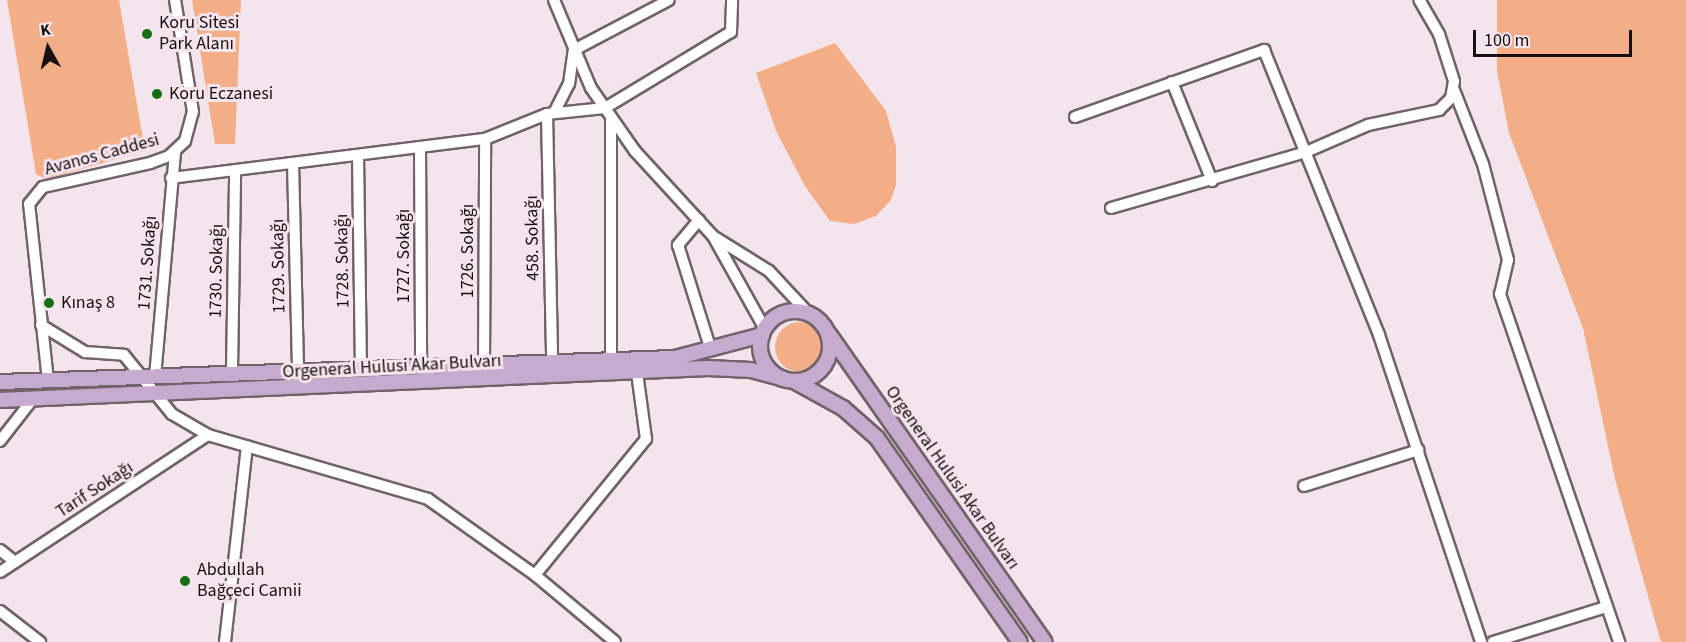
<!DOCTYPE html>
<meta charset="utf-8">
<style>
body{margin:0}
#map{position:relative;width:1686px;height:642px;overflow:hidden;background:#f4e4eb;font-family:"Source Sans 3",sans-serif}
div>[style]{position:absolute}
.green>*{inset:0;background:#f3ae87}
.round{border-radius:50%}
.roads{filter:drop-shadow(2px 0 #706369) drop-shadow(-2px 0 #706369) drop-shadow(0 2px #706369) drop-shadow(0 -2px #706369)}
.minor>*{height:10px;margin:-5px;padding:0 5px;transform-origin:5px;border-radius:5px;background:#fff}
.major>*{height:14px;margin:-7px;padding:0 7px;transform-origin:7px;border-radius:7px;background:#c6abce}
.major>.ring{margin:-7px;padding:0;box-sizing:content-box;background:none;border:14px solid #c6abce;border-radius:50%}
.dots>*{width:16px;height:16px;translate:-50% -50%;box-sizing:border-box;border:3px solid #f4e4eb;border-radius:50%}
span{translate:-50% -50%;white-space:nowrap;text-align:center;line-height:1.15;-webkit-text-stroke:6px #f4e4eb;paint-order:stroke}
.poi-label{font-size:18px;color:#161013}
.left{translate:0 -50%;text-align:left}
.street-label{font-size:18px;color:#161013}
.north{position:absolute;left:18px;top:18px;width:60px;height:60px;-webkit-text-stroke:4px #f4e4eb;paint-order:stroke;rotate:352deg;font-size:16px;font-weight:700;line-height:24px;text-align:center;color:#161013}
.north::after{content:'';display:block;margin:auto;width:21px;height:27px;background:#161013;clip-path:polygon(50% 0,100% 100%,50% 72%,0 100%)}
.scale{position:absolute;left:1473px;top:30px;width:159px;height:27px;box-sizing:border-box;border:3px solid #161013;border-top:0;padding-left:8px;font-size:18px;line-height:21px;white-space:nowrap;color:#161013;-webkit-text-stroke:4px #f4e4eb;paint-order:stroke}
</style>
<div id="map">
<div class="green">
<i style="clip-path:polygon(7px 0,119px 0,145px 151px,46px 179px,36px 174px)"></i>
<i style="clip-path:polygon(192px 0,241px 0,235px 144px,215px 144px)"></i>
<i style="clip-path:polygon(1497px 0,1686px 0,1686px 642px,1661px 642px,1615px 479px,1583px 328px,1509px 133px,1497px 71px)"></i>
<i style="clip-path:polygon(835px 43px,886px 111px,896px 147px,896px 185px,891px 200px,876px 216px,854px 224px,830px 221px,805px 186px,776px 131px,756px 73px)"></i>
<i class="round" style="left:775px;top:322px;width:50px;height:50px"></i>
</div>
<div class="roads">
<div class="minor">
<i style="left:554px;top:0;width:95px;rotate:67.2deg"></i>
<i style="left:591px;top:88px;width:77px;rotate:55.1deg"></i>
<i style="left:635px;top:151px;width:115px;rotate:47.5deg"></i>
<i style="left:713px;top:236px;width:107px;rotate:60.8deg"></i>
<i style="left:1172px;top:82px;width:107px;rotate:68deg"></i>
<i style="left:1454px;top:90px;width:79px;rotate:68.6deg"></i>
<i style="left:1483px;top:164px;width:99px;rotate:75.4deg"></i>
<i style="left:1508px;top:260px;width:35px;rotate:103deg"></i>
<i style="left:1500px;top:294px;width:368px;rotate:71.1deg"></i>
<i style="left:554px;top:113px;width:33px;rotate:-63deg"></i>
<i style="left:569px;top:84px;width:34px;rotate:-82deg"></i>
<i style="left:574px;top:50px;width:107px;rotate:-27.8deg"></i>
<i style="left:547px;top:114px;width:248px;rotate:88.8deg"></i>
<i style="left:1075px;top:117px;width:201px;rotate:-19.5deg"></i>
<i style="left:1264px;top:50px;width:307px;rotate:68deg"></i>
<i style="left:1379px;top:335px;width:324px;rotate:71.6deg"></i>
<i style="left:420px;top:147px;width:218px;rotate:89.7deg"></i>
<i style="left:358px;top:155px;width:212px;rotate:89.2deg"></i>
<i style="left:293px;top:163px;width:205px;rotate:88.6deg"></i>
<i style="left:171px;top:178px;width:316px;rotate:-7.1deg"></i>
<i style="left:485px;top:139px;width:67px;rotate:-22deg"></i>
<i style="left:547px;top:114px;width:58px;rotate:-5.9deg"></i>
<i style="left:605px;top:108px;width:147px;rotate:-31.1deg"></i>
<i style="left:731px;top:32px;width:32px;rotate:-88deg"></i>
<i style="left:1111px;top:208px;width:203px;rotate:-16deg"></i>
<i style="left:1306px;top:152px;width:68px;rotate:-23.5deg"></i>
<i style="left:1368px;top:125px;width:73px;rotate:-11.9deg"></i>
<i style="left:1439px;top:110px;width:17px;rotate:-45deg"></i>
<i style="left:1451px;top:98px;width:17px;rotate:-80deg"></i>
<i style="left:1454px;top:81px;width:49px;rotate:-107.7deg"></i>
<i style="left:1439px;top:34px;width:39px;rotate:-120deg"></i>
<i style="left:699px;top:220px;width:33px;rotate:130deg"></i>
<i style="left:678px;top:245px;width:110px;rotate:72.6deg"></i>
<i style="left:716px;top:238px;width:62px;rotate:31.9deg"></i>
<i style="left:769px;top:271px;width:57px;rotate:47.1deg"></i>
<i style="left:41px;top:325px;width:52px;rotate:31.5deg"></i>
<i style="left:85px;top:352px;width:39px;rotate:4deg"></i>
<i style="left:124px;top:355px;width:76px;rotate:50.9deg"></i>
<i style="left:172px;top:414px;width:42px;rotate:30.3deg"></i>
<i style="left:208px;top:435px;width:229px;rotate:16.2deg"></i>
<i style="left:428px;top:499px;width:131px;rotate:35.4deg"></i>
<i style="left:535px;top:575px;width:104px;rotate:39.9deg"></i>
<i style="left:611px;top:360px;width:243px;rotate:-90deg"></i>
<i style="left:484px;top:364px;width:225px;rotate:-89.7deg"></i>
<i style="left:232px;top:371px;width:201px;rotate:-89.1deg"></i>
<i style="left:155px;top:377px;width:226px;rotate:-84.9deg"></i>
<i style="left:48px;top:381px;width:178px;rotate:-96.1deg"></i>
<i style="left:29px;top:204px;width:22px;rotate:-51deg"></i>
<i style="left:43px;top:187px;width:110px;rotate:-12.6deg"></i>
<i style="left:150px;top:163px;width:20px;rotate:-20deg"></i>
<i style="left:169px;top:156px;width:22px;rotate:-43deg"></i>
<i style="left:185px;top:141px;width:30px;rotate:-75deg"></i>
<i style="left:193px;top:112px;width:113px;rotate:-99.1deg"></i>
<i style="left:0;top:441px;width:52px;rotate:-52deg"></i>
<i style="left:1304px;top:486px;width:120px;rotate:-17.5deg"></i>
<i style="left:0;top:550px;width:19px;rotate:39deg"></i>
<i style="left:0;top:572px;width:249px;rotate:-33.4deg"></i>
<i style="left:535px;top:575px;width:176px;rotate:-50.8deg"></i>
<i style="left:646px;top:439px;width:68px;rotate:-97.7deg"></i>
<i style="left:0;top:611px;width:51px;rotate:37.8deg"></i>
<i style="left:225px;top:642px;width:197px;rotate:-83.6deg"></i>
<i style="left:1493px;top:642px;width:118px;rotate:-17.2deg"></i>
</div>
<div class="major">
<i class="ring" style="left:760px;top:311px;width:56px;height:56px"></i>
<i style="left:829px;top:334px;width:376px;rotate:55deg"></i>
<i style="left:794px;top:381px;width:56px;rotate:28.9deg"></i>
<i style="left:843px;top:408px;width:45px;rotate:41.4deg"></i>
<i style="left:877px;top:438px;width:249px;rotate:55deg"></i>
<i style="left:0;top:382px;width:675px;rotate:-2.04deg"></i>
<i style="left:675px;top:358px;width:90px;rotate:-14.8deg"></i>
<i style="left:0;top:400px;width:709px;rotate:-2.59deg"></i>
<i style="left:708px;top:368px;width:43px;rotate:2.7deg"></i>
<i style="left:751px;top:370px;width:34px;rotate:15deg"></i>
</div>
</div>
<div class="dots">
<i style="left:147px;top:34px;background:#166d17"></i>
<i style="left:157px;top:94px;background:#166d17"></i>
<i style="left:49px;top:303px;background:#166d17"></i>
<i style="left:185px;top:581px;background:#166d17"></i>
</div>
<div class="poi-label">
<span class="left" style="left:159px;top:34px">Koru Sitesi<br>Park Alanı</span>
<span class="left" style="left:169px;top:94px">Koru Eczanesi</span>
<span class="left" style="left:61px;top:303px">Kınaş 8</span>
<span class="left" style="left:197px;top:581px">Abdullah<br>Bağçeci Camii</span>
</div>
<div class="street-label">
<span style="left:102px;top:155px;rotate:-15deg">Avanos Caddesi</span>
<span style="left:533px;top:238px;rotate:-91deg">458. Sokağı</span>
<span style="left:468px;top:251px;rotate:-90deg">1726. Sokağı</span>
<span style="left:404px;top:256px;rotate:-90deg">1727. Sokağı</span>
<span style="left:343px;top:261px;rotate:-91deg">1728. Sokağı</span>
<span style="left:148px;top:263px;rotate:-86deg">1731. Sokağı</span>
<span style="left:279px;top:266px;rotate:-91deg">1729. Sokağı</span>
<span style="left:217px;top:271px;rotate:-89deg">1730. Sokağı</span>
<span style="left:392px;top:367px;rotate:-3deg">Orgeneral Hulusi Akar Bulvarı</span>
<span style="left:952px;top:478px;rotate:55deg">Orgeneral Hulusi Akar Bulvarı</span>
<span style="left:95px;top:490px;rotate:-33deg">Tarif Sokağı</span>
</div>
<div class="north">K</div>
<div class="scale">100 m</div>
</div>
